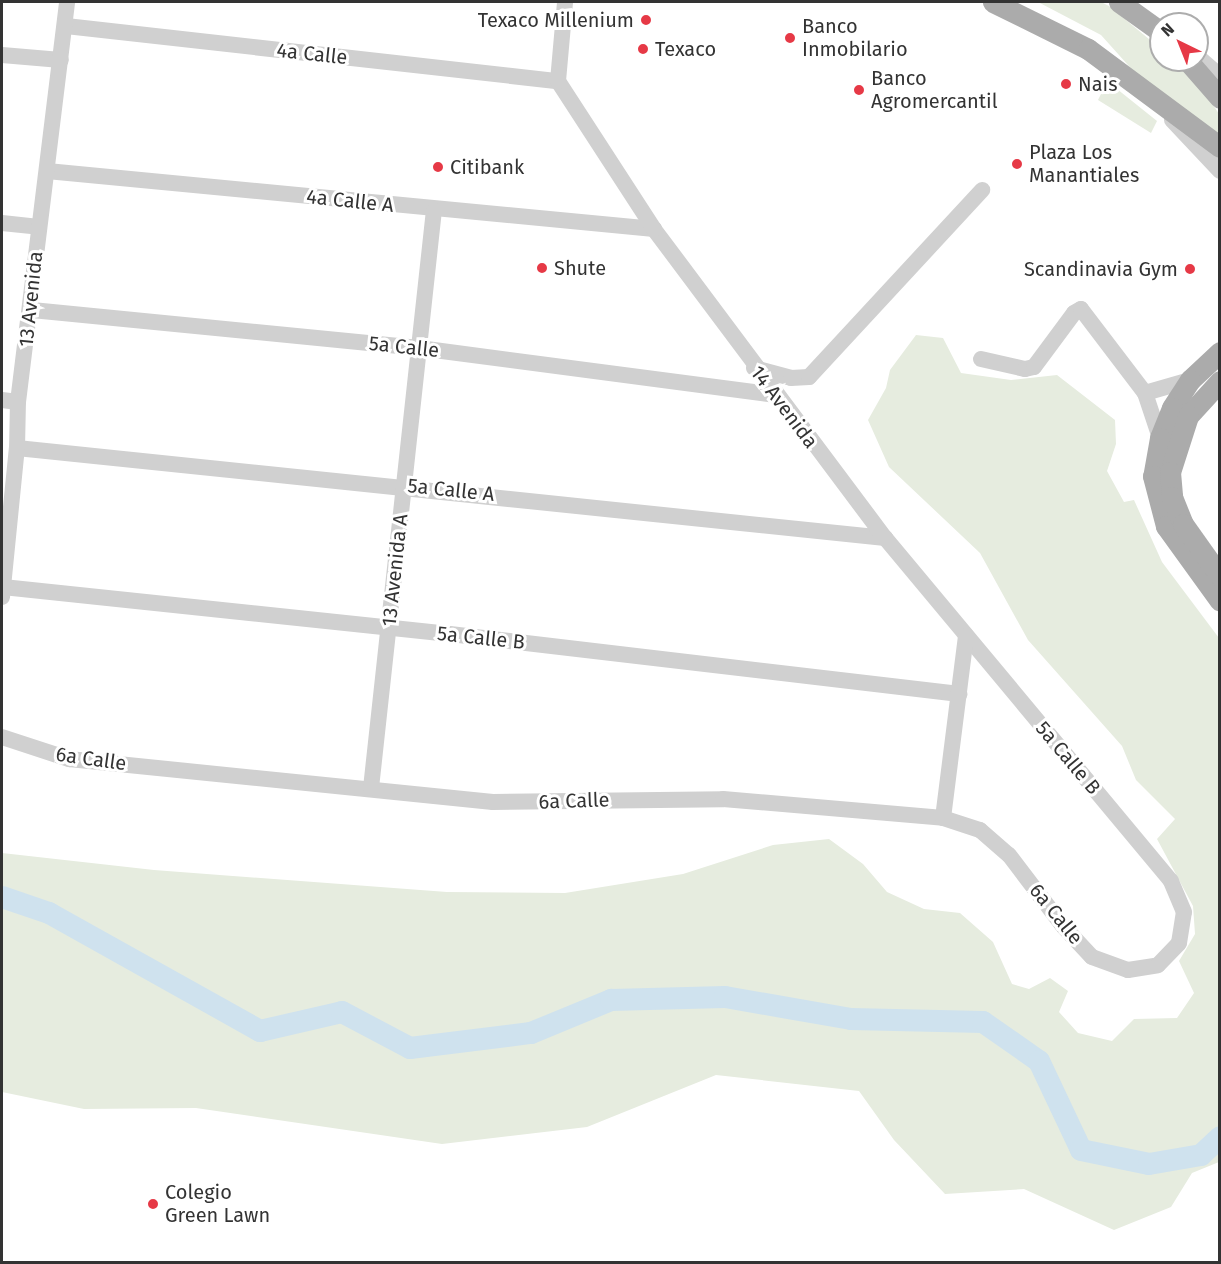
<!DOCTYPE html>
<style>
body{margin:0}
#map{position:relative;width:1221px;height:1264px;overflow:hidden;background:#fff;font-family:"Fira Sans",sans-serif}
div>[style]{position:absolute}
.green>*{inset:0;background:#e6ecdf}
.river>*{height:22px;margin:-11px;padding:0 11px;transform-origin:11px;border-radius:11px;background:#cfe2ee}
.minor>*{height:16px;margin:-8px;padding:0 8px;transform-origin:8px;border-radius:8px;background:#d0d0d0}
.major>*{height:21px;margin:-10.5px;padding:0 10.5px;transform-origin:10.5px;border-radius:10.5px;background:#ababab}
.dots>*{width:16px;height:16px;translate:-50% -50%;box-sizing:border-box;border:3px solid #fff;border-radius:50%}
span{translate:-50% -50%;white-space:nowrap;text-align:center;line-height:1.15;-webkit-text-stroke:6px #fff;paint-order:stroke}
.poi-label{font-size:20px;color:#333}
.right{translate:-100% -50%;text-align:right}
.left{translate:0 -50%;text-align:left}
.street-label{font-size:20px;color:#333}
.frame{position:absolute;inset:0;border:3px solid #333;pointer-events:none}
.north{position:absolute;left:1149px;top:12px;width:60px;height:60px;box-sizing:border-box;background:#fff;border:2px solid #adadad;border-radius:50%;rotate:317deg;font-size:16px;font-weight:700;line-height:24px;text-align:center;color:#333}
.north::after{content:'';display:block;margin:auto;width:21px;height:27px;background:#e63946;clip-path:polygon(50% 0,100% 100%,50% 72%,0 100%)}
</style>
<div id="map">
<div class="green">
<i style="clip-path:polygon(1038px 2px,1101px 2px,1109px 6px,1161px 49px,1161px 60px,1178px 64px,1210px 100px,1219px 114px,1219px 139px,1145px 84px,1101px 35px)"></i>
<i style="clip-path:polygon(1112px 85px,1157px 121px,1151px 133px,1098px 100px,1104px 88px)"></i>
<i style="clip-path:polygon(916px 335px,943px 338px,961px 373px,1011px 380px,1057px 375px,1115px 420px,1116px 444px,1107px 471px,1124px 502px,1134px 500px,1162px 562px,1219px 638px,1219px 1162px,1192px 1173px,1171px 1207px,1114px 1230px,1024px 1189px,945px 1194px,894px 1140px,859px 1091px,716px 1075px,587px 1127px,442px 1144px,196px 1108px,84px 1109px,2px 1092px,2px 853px,154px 870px,447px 892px,565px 893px,683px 874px,773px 845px,829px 839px,863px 864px,887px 892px,924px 909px,960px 913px,993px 942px,1012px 984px,1029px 989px,1050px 978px,1068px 991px,1059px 1012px,1078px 1033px,1112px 1041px,1134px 1019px,1177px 1018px,1194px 993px,1179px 961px,1195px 934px,1193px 906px,1157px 839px,1175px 819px,1136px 780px,1122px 746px,1028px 640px,980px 553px,889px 467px,868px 420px,886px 388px,890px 370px)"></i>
</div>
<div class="river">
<i style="left:2px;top:897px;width:50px;rotate:18.8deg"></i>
<i style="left:49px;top:913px;width:242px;rotate:29.2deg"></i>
<i style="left:260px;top:1031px;width:84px;rotate:-13deg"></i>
<i style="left:342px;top:1012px;width:77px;rotate:27.9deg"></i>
<i style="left:410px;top:1048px;width:122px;rotate:-7.1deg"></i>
<i style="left:531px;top:1033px;width:87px;rotate:-22.4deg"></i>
<i style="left:611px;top:1000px;width:114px;rotate:-1.5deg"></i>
<i style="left:725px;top:997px;width:128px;rotate:9.9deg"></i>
<i style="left:851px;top:1019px;width:132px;rotate:1.3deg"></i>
<i style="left:983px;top:1022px;width:68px;rotate:34.9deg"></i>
<i style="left:1039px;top:1061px;width:98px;rotate:64.7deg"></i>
<i style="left:1081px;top:1150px;width:69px;rotate:11.6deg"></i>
<i style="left:1149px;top:1164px;width:53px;rotate:-9.8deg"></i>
<i style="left:1201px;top:1155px;width:26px;rotate:-43deg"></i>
</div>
<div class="minor">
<i style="left:66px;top:26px;width:495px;rotate:6.4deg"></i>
<i style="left:2px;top:55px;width:59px;rotate:4.8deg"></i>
<i style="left:1197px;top:56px;width:30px;rotate:41deg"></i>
<i style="left:1172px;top:120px;width:70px;rotate:46.7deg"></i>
<i style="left:47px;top:171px;width:610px;rotate:5.46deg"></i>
<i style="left:2px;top:223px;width:37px;rotate:6deg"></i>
<i style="left:32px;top:310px;width:389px;rotate:5.6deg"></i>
<i style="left:419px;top:348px;width:358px;rotate:7.5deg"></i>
<i style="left:981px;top:359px;width:45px;rotate:12.8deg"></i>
<i style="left:1025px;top:369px;width:9px;rotate:-13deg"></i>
<i style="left:1034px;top:367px;width:67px;rotate:-53.5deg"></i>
<i style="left:1074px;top:313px;width:8px;rotate:-30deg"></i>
<i style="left:1081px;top:309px;width:106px;rotate:52.7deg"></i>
<i style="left:1145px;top:393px;width:47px;rotate:71.6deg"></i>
<i style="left:754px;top:368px;width:38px;rotate:15deg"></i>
<i style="left:791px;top:378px;width:18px;rotate:-3deg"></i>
<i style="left:809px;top:377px;width:255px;rotate:-47.2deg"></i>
<i style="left:1145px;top:393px;width:47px;rotate:-16.1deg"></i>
<i style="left:2px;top:400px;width:16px;rotate:7deg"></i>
<i style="left:17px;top:448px;width:873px;rotate:5.92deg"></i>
<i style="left:3px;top:587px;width:449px;rotate:6deg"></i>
<i style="left:450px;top:634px;width:513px;rotate:6.72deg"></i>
<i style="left:2px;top:597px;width:150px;rotate:-84.3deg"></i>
<i style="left:17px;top:448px;width:46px;rotate:-88.8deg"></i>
<i style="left:18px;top:402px;width:403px;rotate:-83deg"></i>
<i style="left:2px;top:737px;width:71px;rotate:18.2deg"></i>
<i style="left:69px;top:759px;width:426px;rotate:5.8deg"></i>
<i style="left:493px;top:802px;width:230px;rotate:-0.7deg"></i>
<i style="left:723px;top:799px;width:221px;rotate:4.9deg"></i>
<i style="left:943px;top:818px;width:39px;rotate:18deg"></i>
<i style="left:980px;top:830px;width:38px;rotate:41deg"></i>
<i style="left:1009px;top:855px;width:89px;rotate:52.7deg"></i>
<i style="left:1063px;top:926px;width:42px;rotate:46.9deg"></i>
<i style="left:1092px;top:957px;width:38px;rotate:20deg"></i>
<i style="left:1128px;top:970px;width:30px;rotate:-9deg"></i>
<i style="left:1158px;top:965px;width:30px;rotate:-46deg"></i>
<i style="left:1179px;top:943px;width:31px;rotate:-81deg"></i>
<i style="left:1184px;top:912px;width:34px;rotate:-113deg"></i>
<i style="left:1171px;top:881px;width:447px;rotate:-129.8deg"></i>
<i style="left:885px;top:538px;width:386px;rotate:-126.8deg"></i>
<i style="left:654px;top:229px;width:176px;rotate:-123deg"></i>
<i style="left:558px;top:81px;width:79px;rotate:-84.9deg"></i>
<i style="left:371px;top:788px;width:581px;rotate:-83.78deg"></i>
<i style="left:943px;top:818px;width:184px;rotate:-82.8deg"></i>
</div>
<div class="major">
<i style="left:993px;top:2px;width:106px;rotate:26.3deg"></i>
<i style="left:1088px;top:49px;width:164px;rotate:36.6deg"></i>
<i style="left:1119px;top:2px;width:52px;rotate:35.5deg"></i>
<i style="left:1187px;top:60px;width:50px;rotate:49deg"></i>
<i style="left:1220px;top:352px;width:41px;rotate:137deg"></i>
<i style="left:1190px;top:380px;width:33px;rotate:123deg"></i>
<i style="left:1172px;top:408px;width:32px;rotate:112deg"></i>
<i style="left:1160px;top:438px;width:39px;rotate:100deg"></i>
<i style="left:1153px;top:476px;width:52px;rotate:75.4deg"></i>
<i style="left:1166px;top:526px;width:92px;rotate:54.2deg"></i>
<i style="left:1220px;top:381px;width:47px;rotate:132.4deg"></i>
<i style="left:1188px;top:416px;width:59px;rotate:107.8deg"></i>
<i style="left:1170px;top:472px;width:25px;rotate:85deg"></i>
<i style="left:1172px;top:497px;width:29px;rotate:68deg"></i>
<i style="left:1183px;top:524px;width:64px;rotate:54.6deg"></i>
</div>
<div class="dots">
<i style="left:646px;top:20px;background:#e63946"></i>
<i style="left:790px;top:38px;background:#e63946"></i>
<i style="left:643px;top:49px;background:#e63946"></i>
<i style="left:1066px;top:84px;background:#e63946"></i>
<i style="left:859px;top:90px;background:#e63946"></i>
<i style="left:1017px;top:164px;background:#e63946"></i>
<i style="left:438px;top:167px;background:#e63946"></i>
<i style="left:542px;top:268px;background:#e63946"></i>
<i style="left:1190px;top:269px;background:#e63946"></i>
<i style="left:153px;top:1204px;background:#e63946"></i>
</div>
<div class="poi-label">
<span class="right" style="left:634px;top:20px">Texaco Millenium</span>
<span class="left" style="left:802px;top:38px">Banco<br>Inmobilario</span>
<span class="left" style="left:655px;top:49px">Texaco</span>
<span class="left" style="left:871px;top:90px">Banco<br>Agromercantil</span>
<span class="left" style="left:1078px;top:84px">Nais</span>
<span class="left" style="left:1029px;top:164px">Plaza Los<br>Manantiales</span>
<span class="left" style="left:450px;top:167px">Citibank</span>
<span class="left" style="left:554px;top:268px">Shute</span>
<span class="right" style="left:1178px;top:269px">Scandinavia Gym</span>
<span class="left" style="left:165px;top:1204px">Colegio<br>Green Lawn</span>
</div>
<div class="street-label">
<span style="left:312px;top:54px;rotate:6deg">4a Calle</span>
<span style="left:350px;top:201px;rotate:6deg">4a Calle A</span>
<span style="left:31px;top:299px;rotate:-84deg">13 Avenida</span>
<span style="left:404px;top:347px;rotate:6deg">5a Calle</span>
<span style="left:784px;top:407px;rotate:53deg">14 Avenida</span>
<span style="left:451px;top:490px;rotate:6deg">5a Calle A</span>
<span style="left:395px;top:570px;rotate:-84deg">13 Avenida A</span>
<span style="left:481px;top:638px;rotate:6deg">5a Calle B</span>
<span style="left:1068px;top:758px;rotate:50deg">5a Calle B</span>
<span style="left:91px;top:759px;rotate:8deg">6a Calle</span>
<span style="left:574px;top:801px;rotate:-2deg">6a Calle</span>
<span style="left:1056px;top:914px;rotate:51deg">6a Calle</span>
</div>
<div class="frame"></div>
<div class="north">N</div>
</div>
